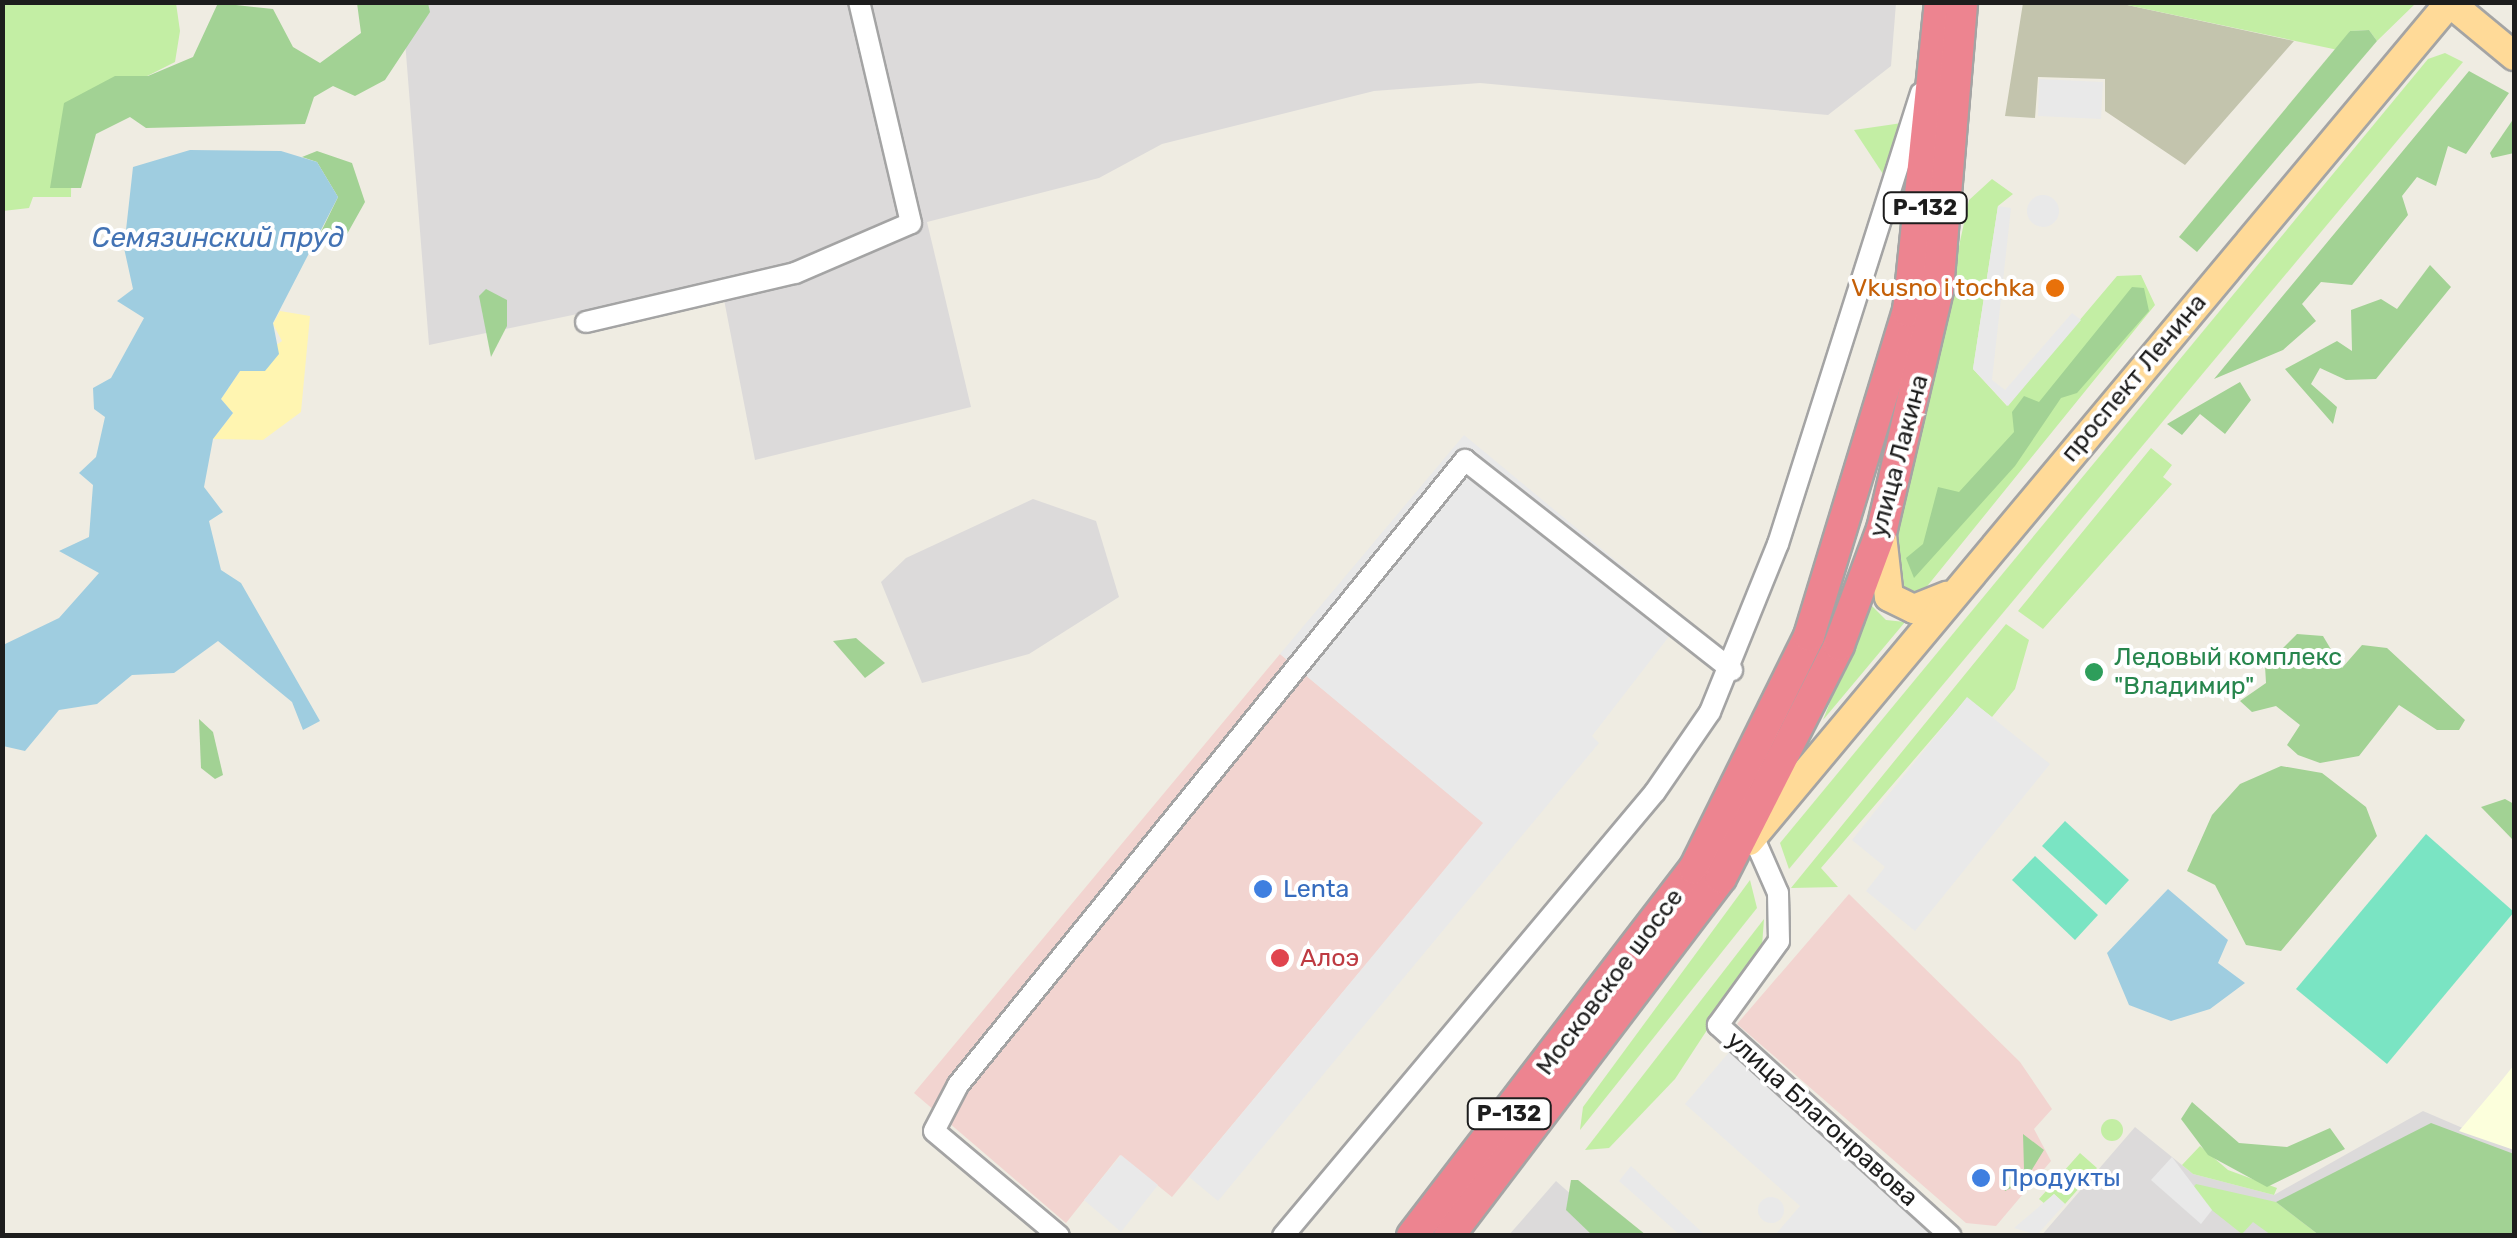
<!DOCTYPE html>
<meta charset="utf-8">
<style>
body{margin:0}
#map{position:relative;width:2517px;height:1238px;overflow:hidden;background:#efece2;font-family:Rubik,sans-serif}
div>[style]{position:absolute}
.residential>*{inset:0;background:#dcdada}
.commercial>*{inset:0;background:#f2d4d0}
.education>*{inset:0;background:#fcffdc}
.construction>*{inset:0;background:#c3c4ad}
.grass>*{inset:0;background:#c3eea4}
.round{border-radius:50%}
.forest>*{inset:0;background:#a2d294}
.sand>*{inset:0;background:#fff5b1}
.pitch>*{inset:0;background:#7ae4c3}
.parking>*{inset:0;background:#e9e9e9}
.water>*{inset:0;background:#9fcde0}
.roads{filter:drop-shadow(2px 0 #a4a4a4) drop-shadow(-2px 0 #a4a4a4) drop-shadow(0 2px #a4a4a4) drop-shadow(0 -2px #a4a4a4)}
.minor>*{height:20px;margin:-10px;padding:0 10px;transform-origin:10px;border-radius:10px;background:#fff}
.major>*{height:28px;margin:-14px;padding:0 14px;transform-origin:14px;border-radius:14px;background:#ffda98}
.highway>*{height:30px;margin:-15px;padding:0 15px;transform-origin:15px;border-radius:15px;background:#ed8490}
.dots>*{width:28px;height:28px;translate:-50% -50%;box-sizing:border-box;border:5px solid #fff;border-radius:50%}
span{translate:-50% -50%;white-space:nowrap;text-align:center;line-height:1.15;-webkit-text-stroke:8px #fff;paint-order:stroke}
.shield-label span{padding:2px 8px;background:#fff;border:2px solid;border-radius:8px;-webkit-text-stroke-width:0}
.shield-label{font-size:22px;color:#1d1d1d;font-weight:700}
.food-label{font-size:25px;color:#c56008}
.right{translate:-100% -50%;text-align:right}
.street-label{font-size:25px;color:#1d1d1d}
.leisure-label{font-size:25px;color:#27864d}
.left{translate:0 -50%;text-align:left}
.shop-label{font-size:25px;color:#366cbe}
.health-label{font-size:25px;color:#be3a42}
.water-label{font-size:28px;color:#4373b4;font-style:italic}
.frame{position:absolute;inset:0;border:5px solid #1d1d1d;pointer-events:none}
</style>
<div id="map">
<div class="residential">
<i style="clip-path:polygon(402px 3px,1896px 3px,1891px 66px,1828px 115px,1480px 83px,1374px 91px,1162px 144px,1099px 178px,927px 222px,971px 407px,755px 460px,721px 284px,429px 345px)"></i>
<i style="clip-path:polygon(1033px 499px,1096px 521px,1119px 597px,1029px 654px,922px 683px,881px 582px,906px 558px)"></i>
<i style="clip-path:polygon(2423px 1111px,2514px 1150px,2514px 1235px,2041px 1236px,2135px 1127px,2193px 1174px,2274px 1195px)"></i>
<i style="clip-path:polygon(1556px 1181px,1617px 1235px,1508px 1236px)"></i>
</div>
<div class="commercial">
<i style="clip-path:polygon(1280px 654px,1484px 823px,1172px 1197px,1120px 1155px,1066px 1223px,914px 1093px)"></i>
<i style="clip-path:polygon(1849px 894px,2020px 1062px,2052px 1109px,2034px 1129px,2051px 1161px,1996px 1226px,1966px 1223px,1737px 1024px)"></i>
</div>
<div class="education">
<i style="clip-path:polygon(2514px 1065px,2514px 1150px,2459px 1131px,2498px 1085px)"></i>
</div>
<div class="construction">
<i style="clip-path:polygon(2023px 3px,2118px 3px,2294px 41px,2185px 165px,2105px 111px,2105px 79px,2038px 77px,2035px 118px,2005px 116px)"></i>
</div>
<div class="grass">
<i style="clip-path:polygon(2px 3px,176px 3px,180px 31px,175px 62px,72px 114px,71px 197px,33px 197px,29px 208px,3px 211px)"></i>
<i style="clip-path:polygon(2118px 3px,2416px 3px,2377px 41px,2369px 30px,2350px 31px,2338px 50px)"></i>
<i style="clip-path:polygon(2445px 53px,2463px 62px,1789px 869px,1780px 843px,2428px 59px)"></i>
<i style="clip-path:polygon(1902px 123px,1885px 177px,1854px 130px)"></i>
<i style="clip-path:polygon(1992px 179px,2013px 194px,1998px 206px,1973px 369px,2007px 406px,2117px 276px,2141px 275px,2155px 305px,1920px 595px,1902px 598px,1893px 551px,1969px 200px)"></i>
<i style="clip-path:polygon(2151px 448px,2172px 465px,2163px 477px,2172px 484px,2043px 629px,2018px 611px)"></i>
<i style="clip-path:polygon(1869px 603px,1886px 620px,1905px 622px,1823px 720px)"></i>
<i style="clip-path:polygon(2006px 624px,2029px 640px,2015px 689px,1992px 717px,1967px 698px,1821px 868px,1838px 887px,1791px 888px)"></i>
<i style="clip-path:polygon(1750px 880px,1757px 908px,1580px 1130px,1583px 1107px)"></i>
<i style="clip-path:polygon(1764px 919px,1762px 946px,1675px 1079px,1609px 1148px,1585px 1150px)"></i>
<i class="round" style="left:2101px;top:1119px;width:22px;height:22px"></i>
<i style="clip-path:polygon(2200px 1146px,2228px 1170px,2277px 1188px,2274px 1195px,2193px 1174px,2182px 1165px)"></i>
<i style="clip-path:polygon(2080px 1153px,2097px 1168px,2065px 1204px,2054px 1194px,2045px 1204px,2039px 1199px)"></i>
<i style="clip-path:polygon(2196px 1184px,2276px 1202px,2319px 1235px,2271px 1235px,2253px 1222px,2242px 1234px,2189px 1192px)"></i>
</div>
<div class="forest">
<i style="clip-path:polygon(218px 3px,273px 9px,293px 47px,320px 63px,361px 33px,357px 3px,428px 3px,430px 12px,385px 80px,355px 96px,333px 86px,314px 97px,305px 124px,146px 128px,130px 117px,96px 134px,81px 188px,50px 188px,64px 103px,115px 76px,148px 76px,193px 57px)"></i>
<i style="clip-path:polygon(2369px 30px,2377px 41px,2197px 252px,2179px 237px,2350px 31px)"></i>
<i style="clip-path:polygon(2469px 71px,2509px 93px,2466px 154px,2448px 146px,2436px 186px,2417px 177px,2402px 196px,2408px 215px,2352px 285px,2321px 282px,2302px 304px,2316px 321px,2283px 350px,2214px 379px)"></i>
<i style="clip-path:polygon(2514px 118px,2514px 153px,2492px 158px,2490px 153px)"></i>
<i style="clip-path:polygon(317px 151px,352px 163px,365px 202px,342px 243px,316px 242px,338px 197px,317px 162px,302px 157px)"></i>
<i style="clip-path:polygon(2430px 265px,2451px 287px,2376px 379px,2346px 380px,2320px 368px,2311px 384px,2337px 407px,2333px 424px,2285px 369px,2337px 341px,2352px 351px,2351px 310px,2381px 299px,2397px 309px)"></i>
<i style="clip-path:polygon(2132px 287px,2144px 288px,2149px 311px,2077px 393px,2061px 398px,2015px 466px,1914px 578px,1906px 558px,1923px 544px,1938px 487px,1959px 492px,2014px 432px,2012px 412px,2024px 396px,2039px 402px)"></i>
<i style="clip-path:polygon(486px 289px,507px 300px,507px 326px,491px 357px,479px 296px)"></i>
<i style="clip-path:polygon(2240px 382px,2251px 400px,2225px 434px,2200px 414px,2182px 435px,2167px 424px)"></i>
<i style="clip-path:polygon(2297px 634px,2323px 636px,2342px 668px,2362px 645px,2387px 648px,2465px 720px,2459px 730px,2437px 730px,2399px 705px,2359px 756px,2320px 763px,2298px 755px,2287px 745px,2300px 725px,2276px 706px,2252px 712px,2240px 701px,2266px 683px,2265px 666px)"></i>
<i style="clip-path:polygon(856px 638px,885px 663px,865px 678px,833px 641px)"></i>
<i style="clip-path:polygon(199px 719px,213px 732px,223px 775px,215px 779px,201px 768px)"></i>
<i style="clip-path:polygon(2281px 766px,2322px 773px,2366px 807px,2377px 836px,2281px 951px,2246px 945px,2215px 885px,2187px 871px,2212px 815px,2240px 784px)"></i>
<i style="clip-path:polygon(2505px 799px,2514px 804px,2514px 841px,2481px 807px)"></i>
<i style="clip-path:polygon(2192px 1102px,2239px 1143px,2287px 1147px,2330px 1128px,2345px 1149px,2267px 1187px,2208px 1155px,2181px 1119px)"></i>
<i style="clip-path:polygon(2431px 1123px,2514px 1154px,2514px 1235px,2319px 1235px,2276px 1202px)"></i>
<i style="clip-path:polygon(2023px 1134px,2044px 1150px,2025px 1181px,2005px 1191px,2002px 1181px,2024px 1169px)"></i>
<i style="clip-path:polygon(1571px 1180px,1578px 1180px,1646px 1235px,1592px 1235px,1566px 1210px)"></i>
</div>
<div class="sand">
<i style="clip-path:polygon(280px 311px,310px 316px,301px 412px,263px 440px,213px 439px,233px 413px,221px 399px,240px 371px,282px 341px,273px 324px)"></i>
</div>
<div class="pitch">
<i style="clip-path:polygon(2065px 821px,2129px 880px,2106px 905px,2042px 846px)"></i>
<i style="clip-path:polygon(2426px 834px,2514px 912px,2387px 1064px,2296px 989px)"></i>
<i style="clip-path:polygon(2035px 856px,2098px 915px,2075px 940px,2012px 880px)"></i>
</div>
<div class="parking">
<i style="clip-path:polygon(2039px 79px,2103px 82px,2101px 119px,2038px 116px)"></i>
<i class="round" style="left:2027px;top:195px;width:32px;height:32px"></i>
<i style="clip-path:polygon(1998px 206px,2011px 208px,1992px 380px,2005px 390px,2072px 313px,2081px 320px,2008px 406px,1973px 369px)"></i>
<i style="clip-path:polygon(1464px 435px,1684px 617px,1592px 736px,1599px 743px,1218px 1201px,1189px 1177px,1483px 823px,1280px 654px)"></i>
<i style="clip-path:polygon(1967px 697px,2050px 764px,1915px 931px,1866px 891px,1885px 867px,1852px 840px)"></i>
<i style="clip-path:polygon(1730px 1051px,1935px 1235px,1775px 1235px,1800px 1206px,1685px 1104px)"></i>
<i style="clip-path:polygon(1121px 1155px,1158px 1185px,1121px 1232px,1084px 1200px)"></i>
<i style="clip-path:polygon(2172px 1157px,2212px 1210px,2201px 1224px,2151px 1180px)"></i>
<i style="clip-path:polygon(1631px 1166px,1705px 1235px,1680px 1235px,1619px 1181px)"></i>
<i style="clip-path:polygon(2054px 1194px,2065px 1204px,2037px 1235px,2014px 1228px)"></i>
<i class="round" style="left:1758px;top:1197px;width:26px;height:26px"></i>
</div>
<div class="water">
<i style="clip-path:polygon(190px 150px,281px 151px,317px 162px,338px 197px,273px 323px,279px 354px,265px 371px,240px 371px,221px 399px,233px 413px,213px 439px,204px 487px,223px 512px,209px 521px,221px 570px,241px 583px,320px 721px,303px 730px,292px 702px,218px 641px,174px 673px,132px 675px,97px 704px,59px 710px,25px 751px,3px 746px,3px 645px,59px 618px,99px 573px,59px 551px,89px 537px,93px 485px,79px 473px,96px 457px,105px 417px,94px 409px,93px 388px,111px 378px,144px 318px,117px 301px,133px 289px,124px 248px,133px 167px)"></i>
<i style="clip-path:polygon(2168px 889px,2228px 940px,2218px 963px,2245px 983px,2210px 1009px,2171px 1021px,2129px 1005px,2107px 953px)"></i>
</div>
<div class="roads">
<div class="minor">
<i style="left:586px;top:322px;width:215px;rotate:-13.2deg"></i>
<i style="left:795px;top:273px;width:126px;rotate:-23.3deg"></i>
<i style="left:911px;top:223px;width:227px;rotate:-103.2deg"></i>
<i style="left:1753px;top:836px;width:62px;rotate:66.3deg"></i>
<i style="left:1778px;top:893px;width:48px;rotate:88.8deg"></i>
<i style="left:1779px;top:941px;width:104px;rotate:126deg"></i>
<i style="left:1718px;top:1025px;width:314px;rotate:42.2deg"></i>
<i style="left:1059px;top:1236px;width:163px;rotate:-140deg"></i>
<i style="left:934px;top:1131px;width:52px;rotate:-62.4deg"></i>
<i style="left:958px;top:1085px;width:805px;rotate:-50.95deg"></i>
<i style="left:1465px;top:460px;width:340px;rotate:38.2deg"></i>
<i style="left:1283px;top:1236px;width:579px;rotate:-50.04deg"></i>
<i style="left:1655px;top:792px;width:97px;rotate:-55.5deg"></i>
<i style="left:1710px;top:712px;width:181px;rotate:-68deg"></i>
<i style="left:1778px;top:544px;width:473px;rotate:-72.4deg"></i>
</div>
<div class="major">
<i style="left:2450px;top:3px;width:83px;rotate:39.6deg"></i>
<i style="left:1882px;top:535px;width:62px;rotate:83.6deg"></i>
<i style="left:1889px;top:597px;width:28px;rotate:26deg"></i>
<i style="left:1914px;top:609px;width:35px;rotate:-22deg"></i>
<i style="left:1749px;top:841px;width:1093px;rotate:-50.12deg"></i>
</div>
<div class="highway">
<i style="left:1412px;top:1236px;width:463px;rotate:-52.5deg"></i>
<i style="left:1694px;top:869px;width:260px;rotate:-63.7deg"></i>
<i style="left:1809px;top:636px;width:340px;rotate:-73.1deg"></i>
<i style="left:1908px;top:311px;width:311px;rotate:-84.1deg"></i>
<i style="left:1449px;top:1236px;width:450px;rotate:-52.8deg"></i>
<i style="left:1721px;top:878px;width:261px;rotate:-63.1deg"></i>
<i style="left:1839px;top:645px;width:124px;rotate:-69.7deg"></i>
<i style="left:1882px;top:529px;width:245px;rotate:-76.8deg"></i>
<i style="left:1938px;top:290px;width:289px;rotate:-85.2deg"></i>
</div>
</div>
<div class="dots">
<i style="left:2055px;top:288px;background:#e8710a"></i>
<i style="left:2094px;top:672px;background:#2e9e5b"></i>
<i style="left:1263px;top:889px;background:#3f7fe0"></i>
<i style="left:1280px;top:958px;background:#e0444e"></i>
<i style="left:1981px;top:1178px;background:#3f7fe0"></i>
</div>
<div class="shield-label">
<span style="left:1925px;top:208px">Р-132</span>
<span style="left:1509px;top:1114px">Р-132</span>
</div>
<div class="food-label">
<span class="right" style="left:2035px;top:288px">Vkusno i tochka</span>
</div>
<div class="street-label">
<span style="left:2134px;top:378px;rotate:-50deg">проспект Ленина</span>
<span style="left:1899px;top:456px;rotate:-75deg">улица Лакина</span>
<span style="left:1610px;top:982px;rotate:-53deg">Московское шоссе</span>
<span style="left:1822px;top:1119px;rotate:42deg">улица Благонравова</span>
</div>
<div class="leisure-label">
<span class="left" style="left:2114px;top:672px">Ледовый комплекс<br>"Владимир"</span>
</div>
<div class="shop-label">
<span class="left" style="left:1283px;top:889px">Lenta</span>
<span class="left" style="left:2001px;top:1178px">Продукты</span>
</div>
<div class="health-label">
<span class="left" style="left:1300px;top:958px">Алоэ</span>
</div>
<div class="water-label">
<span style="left:218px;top:238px">Семязинский пруд</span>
</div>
<div class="frame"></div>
</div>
